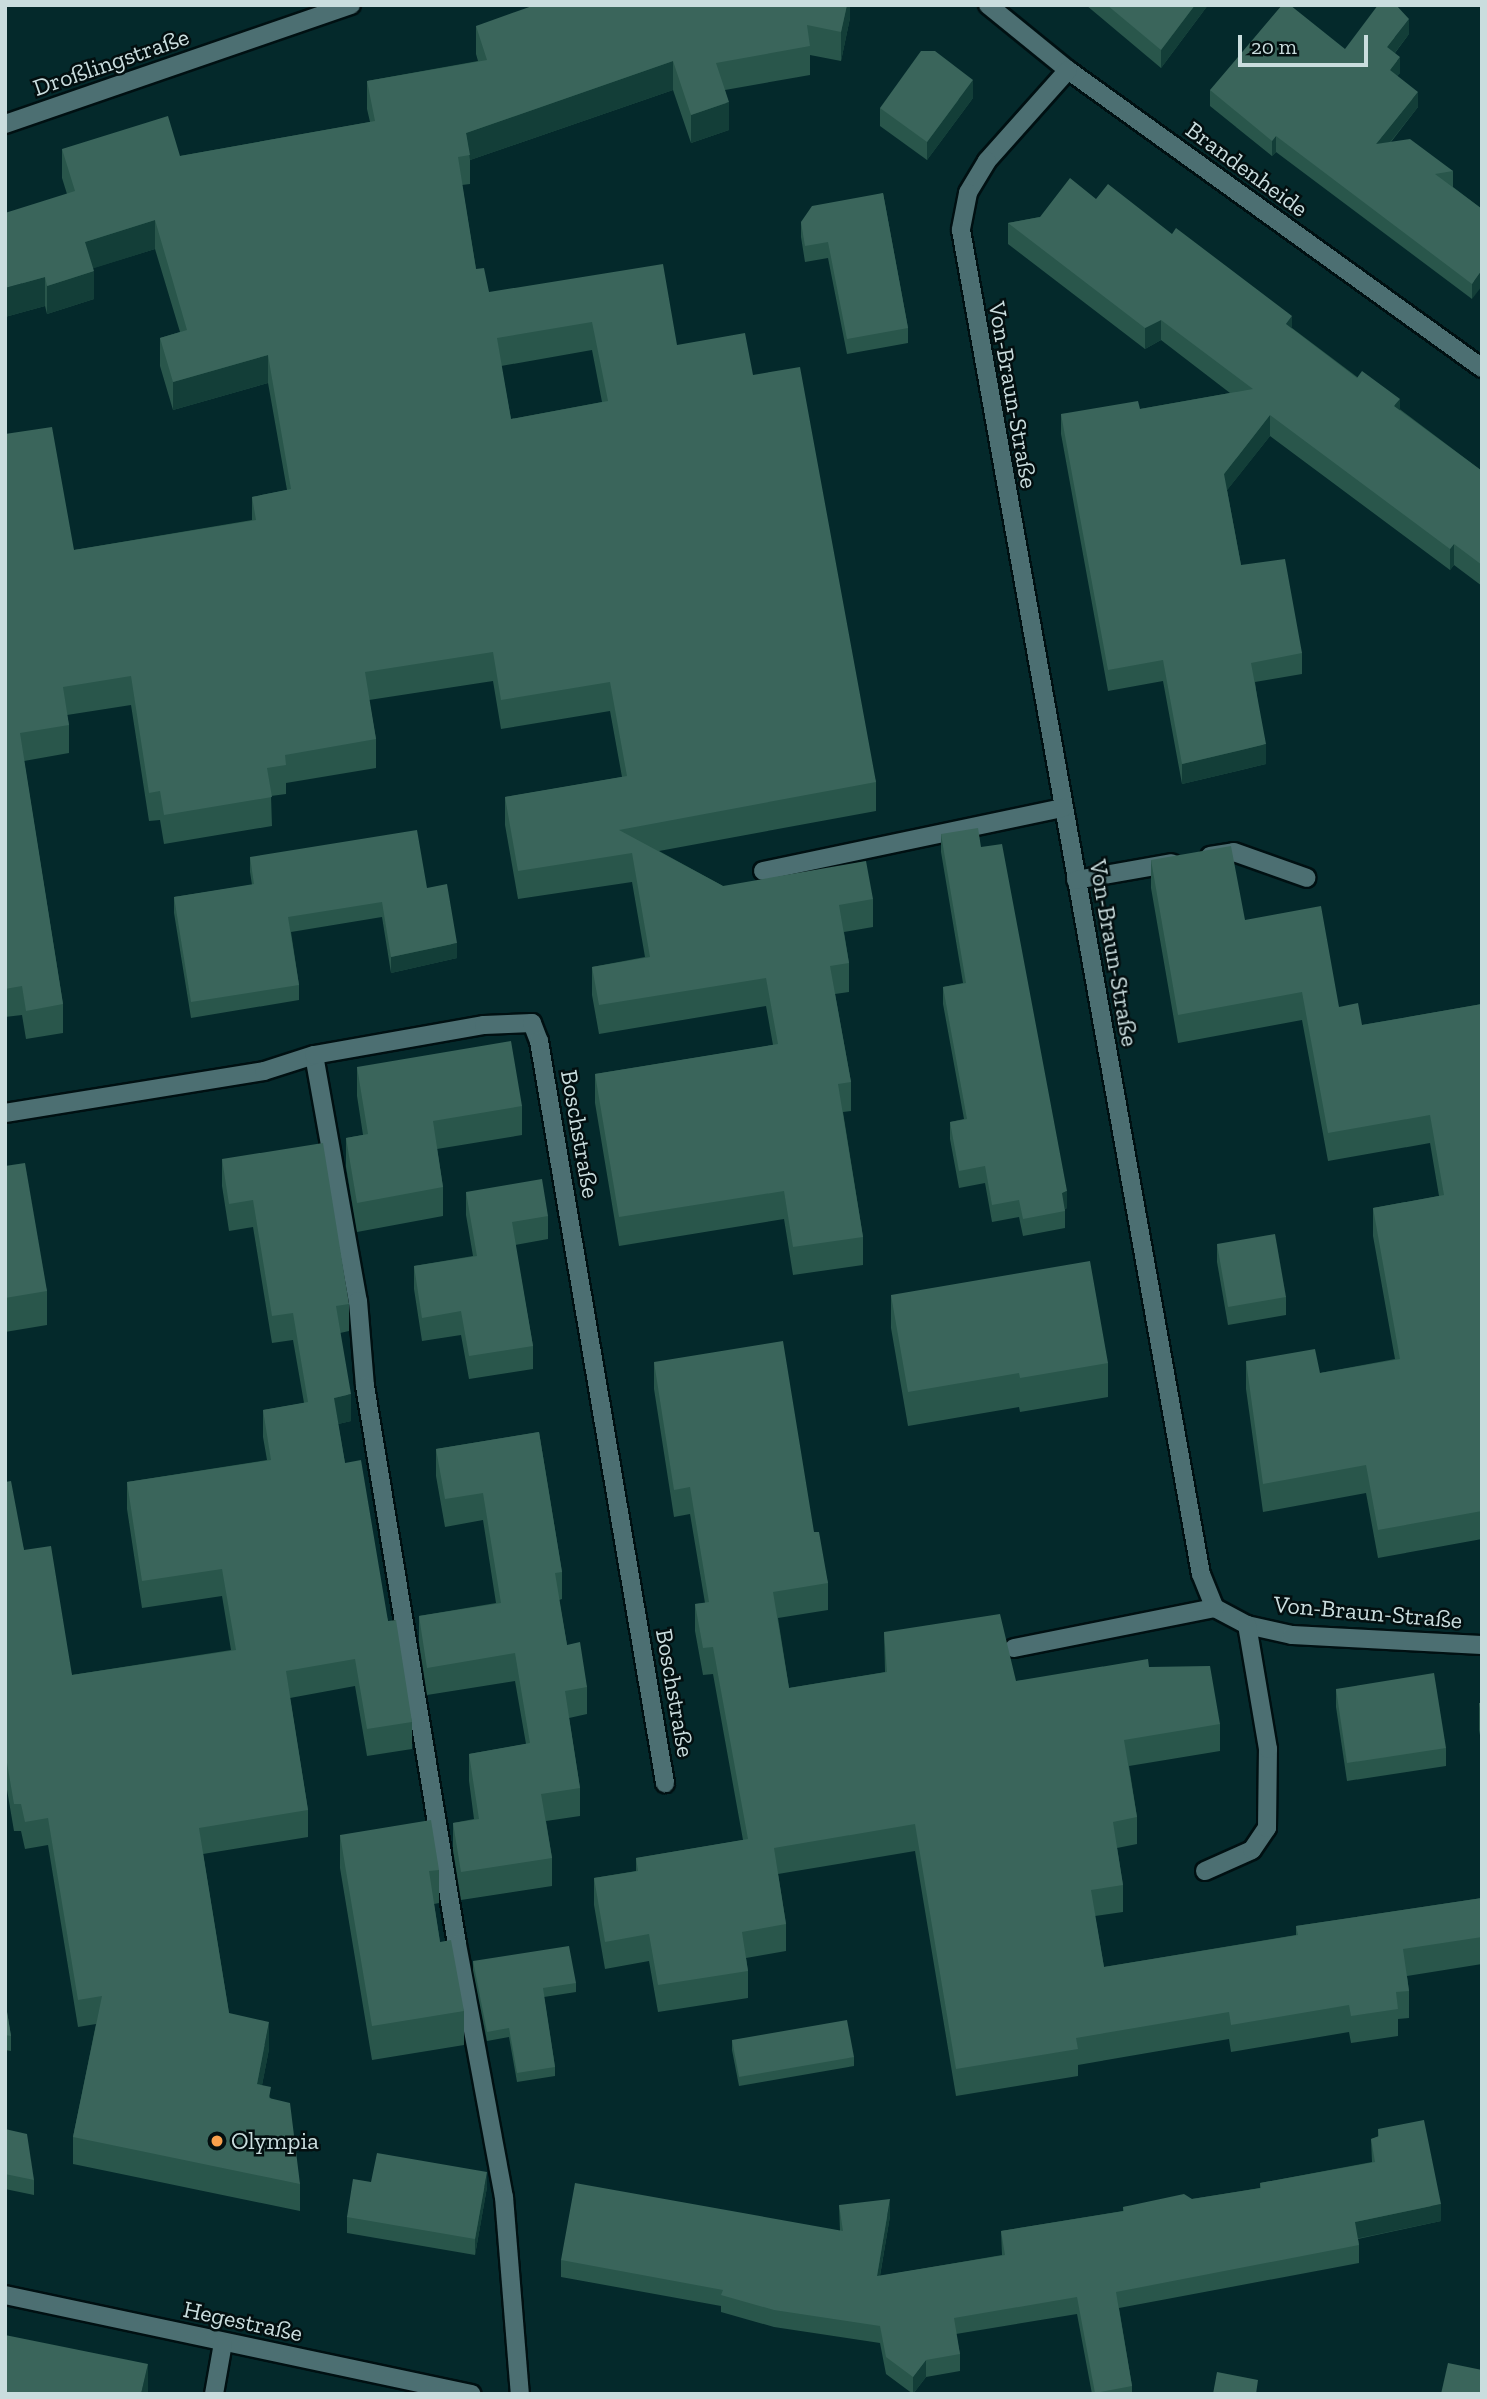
<!DOCTYPE html>
<meta charset="utf-8">
<style>
body{margin:0}
#map{position:relative;width:1487px;height:2399px;overflow:hidden;background:#04292b;font-family:"Zilla Slab",serif}
div>[style]{position:absolute}
.roads{filter:drop-shadow(2px 0 #001012) drop-shadow(-2px 0 #001012) drop-shadow(0 2px #001012) drop-shadow(0 -2px #001012)}
.minor>*{height:18px;margin:-9px;padding:0 9px;transform-origin:9px;border-radius:9px;background:#4c6f72}
.wall>*{inset:0;background:#29564b}
.shaded-wall>*{inset:0;background:#133e38}
.building>*{inset:0;background:#3a655b}
.dots>*{width:19px;height:19px;translate:-50% -50%;box-sizing:border-box;border:4px solid #030f10;border-radius:50%}
span{translate:-50% -50%;white-space:nowrap;text-align:center;line-height:1.15;-webkit-text-stroke:5px #030f10;paint-order:stroke}
.street-label{font-size:24px;color:#caddde}
.poi-label{font-size:24px;color:#caddde}
.left{translate:0 -50%;text-align:left}
.frame{position:absolute;inset:0;border:7px solid #caddde;pointer-events:none}
.scale{position:absolute;left:1238px;top:35px;width:130px;height:32px;box-sizing:border-box;border:4px solid #caddde;border-top:0;padding-left:9px;font-size:21px;line-height:24px;white-space:nowrap;color:#caddde;-webkit-text-stroke:5px #030f10;paint-order:stroke}
</style>
<div id="map">
<div class="roads">
<div class="minor">
<i style="left:988px;top:5px;width:103px;rotate:39.1deg"></i>
<i style="left:1068px;top:70px;width:510px;rotate:35.75deg"></i>
<i style="left:1068px;top:70px;width:122px;rotate:131.7deg"></i>
<i style="left:987px;top:161px;width:37px;rotate:121deg"></i>
<i style="left:968px;top:193px;width:38px;rotate:101deg"></i>
<i style="left:961px;top:230px;width:1365px;rotate:79.88deg"></i>
<i style="left:1201px;top:1574px;width:37px;rotate:68deg"></i>
<i style="left:1215px;top:1608px;width:36px;rotate:28deg"></i>
<i style="left:1247px;top:1625px;width:46px;rotate:12.5deg"></i>
<i style="left:1292px;top:1635px;width:190px;rotate:3deg"></i>
<i style="left:5px;top:124px;width:366px;rotate:-19deg"></i>
<i style="left:1210px;top:856px;width:24px;rotate:-9deg"></i>
<i style="left:1234px;top:852px;width:77px;rotate:19.6deg"></i>
<i style="left:763px;top:871px;width:307px;rotate:-11.9deg"></i>
<i style="left:1076px;top:880px;width:97px;rotate:-10deg"></i>
<i style="left:314px;top:1055px;width:250px;rotate:79.9deg"></i>
<i style="left:358px;top:1301px;width:85px;rotate:85.3deg"></i>
<i style="left:365px;top:1386px;width:566px;rotate:80.64deg"></i>
<i style="left:457px;top:1944px;width:257px;rotate:79.5deg"></i>
<i style="left:504px;top:2197px;width:198px;rotate:85.4deg"></i>
<i style="left:5px;top:1113px;width:262px;rotate:-9.2deg"></i>
<i style="left:264px;top:1071px;width:52px;rotate:-17.7deg"></i>
<i style="left:314px;top:1055px;width:173px;rotate:-10deg"></i>
<i style="left:484px;top:1025px;width:48px;rotate:-2.4deg"></i>
<i style="left:532px;top:1023px;width:19px;rotate:69deg"></i>
<i style="left:539px;top:1041px;width:753px;rotate:80.36deg"></i>
<i style="left:1014px;top:1648px;width:205px;rotate:-11.3deg"></i>
<i style="left:1205px;top:1871px;width:51px;rotate:-24.1deg"></i>
<i style="left:1252px;top:1850px;width:27px;rotate:-56deg"></i>
<i style="left:1267px;top:1828px;width:79px;rotate:-89.3deg"></i>
<i style="left:1268px;top:1749px;width:126px;rotate:-99.6deg"></i>
<i style="left:5px;top:2295px;width:477px;rotate:12deg"></i>
<i style="left:214px;top:2394px;width:52px;rotate:-80deg"></i>
</div>
</div>
<div class="wall">
<i style="clip-path:polygon(evenodd,850px 5px,850px 18px,841px 61px,810px 55px,810px 75px,725px 90px,729px 130px,691px 143px,673px 90px,470px 160px,470px 184px,462px 185px,476px 269px,489px 292px,677px 345px,753px 375px,876px 782px,876px 811px,659px 851px,723px 886px,873px 899px,873px 927px,844px 932px,849px 963px,849px 992px,835px 994px,851px 1082px,851px 1111px,843px 1112px,863px 1237px,863px 1265px,793px 1275px,784px 1219px,619px 1246px,595px 1103px,595px 1074px,773px 1045px,766px 1006px,599px 1034px,592px 995px,592px 967px,645px 957px,632px 882px,518px 899px,505px 825px,505px 797px,622px 777px,610px 711px,501px 729px,493px 681px,369px 700px,376px 739px,376px 768px,286px 783px,286px 794px,271px 796px,272px 826px,164px 844px,160px 820px,149px 821px,131px 705px,67px 715px,69px 725px,69px 753px,24px 761px,63px 1004px,63px 1033px,26px 1039px,22px 1015px,5px 1017px,5px 434px,74px 550px,252px 520px,252px 497px,287px 490px,268px 383px,173px 410px,160px 366px,160px 338px,180px 332px,155px 249px,93px 268px,94px 299px,47px 314px,45px 306px,5px 317px,67px 194px,62px 178px,62px 149px,180px 156px,370px 122px,367px 109px,367px 81px,478px 61px,476px 54px,476px 26px,850px 5px,592px 350px,602px 402px,511px 419px,501px 366px,592px 350px)"></i>
<i style="clip-path:polygon(1086px 5px,1208px 5px,1161px 68px)"></i>
<i style="clip-path:polygon(1409px 34px,1395px 53px,1400px 73px,1397px 76px,1418px 107px,1391px 142px,1453px 171px,1453px 187px,1482px 209px,1472px 299px,1276px 152px,1272px 156px,1210px 106px,1210px 90px,1345px 49px)"></i>
<i style="clip-path:polygon(973px 98px,927px 160px,880px 126px,880px 108px)"></i>
<i style="clip-path:polygon(883px 193px,908px 328px,908px 343px,847px 354px,828px 258px,805px 262px,801px 237px,801px 222px)"></i>
<i style="clip-path:polygon(1096px 199px,1292px 328px,1482px 471px,1482px 586px,1454px 565px,1450px 570px,1270px 436px,1227px 490px,1241px 565px,1302px 653px,1302px 674px,1255px 682px,1266px 764px,1182px 784px,1163px 681px,1108px 691px,1061px 434px,1061px 414px,1140px 409px,1230px 393px,1161px 340px,1145px 349px,1008px 244px,1008px 223px,1040px 217px)"></i>
<i style="clip-path:polygon(941px 834px,981px 847px,1067px 1208px,1065px 1209px,1065px 1228px,1023px 1236px,1019px 1217px,992px 1222px,985px 1183px,959px 1188px,950px 1139px,950px 1122px,964px 1119px,943px 1004px,943px 987px,963px 983px,941px 852px)"></i>
<i style="clip-path:polygon(250px 857px,427px 888px,457px 958px,391px 973px,382px 917px,291px 932px,299px 985px,299px 1000px,191px 1018px,174px 913px,174px 897px,252px 885px,250px 872px)"></i>
<i style="clip-path:polygon(1151px 860px,1245px 920px,1339px 1007px,1362px 1025px,1482px 1004px,1482px 1539px,1378px 1558px,1366px 1493px,1263px 1512px,1246px 1389px,1246px 1361px,1320px 1373px,1395px 1359px,1373px 1236px,1373px 1208px,1439px 1196px,1430px 1143px,1328px 1161px,1302px 1020px,1178px 1043px,1151px 888px)"></i>
<i style="clip-path:polygon(357px 1067px,522px 1106px,522px 1135px,437px 1149px,443px 1187px,443px 1216px,357px 1232px,346px 1167px,346px 1138px,363px 1135px,357px 1096px)"></i>
<i style="clip-path:polygon(222px 1159px,349px 1304px,349px 1331px,340px 1333px,351px 1421px,338px 1424px,345px 1463px,388px 1621px,412px 1722px,412px 1749px,367px 1756px,355px 1686px,290px 1698px,308px 1810px,308px 1837px,203px 1854px,229px 2013px,269px 2049px,262px 2085px,271px 2099px,300px 2184px,300px 2211px,73px 2164px,73px 2137px,96px 2024px,78px 2027px,48px 1845px,25px 1849px,21px 1831px,14px 1831px,5px 1778px,5px 1482px,24px 1550px,72px 1675px,231px 1650px,222px 1596px,142px 1608px,127px 1509px,127px 1482px,267px 1460px,263px 1437px,263px 1410px,304px 1403px,293px 1340px,272px 1343px,253px 1227px,229px 1231px,222px 1186px)"></i>
<i style="clip-path:polygon(5px 1166px,47px 1291px,47px 1325px,5px 1332px)"></i>
<i style="clip-path:polygon(466px 1192px,548px 1216px,548px 1239px,515px 1245px,533px 1346px,533px 1369px,469px 1379px,461px 1335px,422px 1341px,414px 1289px,414px 1266px,473px 1256px,466px 1215px)"></i>
<i style="clip-path:polygon(1217px 1244px,1286px 1297px,1286px 1315px,1228px 1325px,1217px 1262px)"></i>
<i style="clip-path:polygon(891px 1295px,1108px 1363px,1108px 1397px,1020px 1412px,1019px 1407px,908px 1426px,891px 1328px)"></i>
<i style="clip-path:polygon(654px 1362px,814px 1532px,828px 1583px,828px 1610px,778px 1618px,789px 1688px,885px 1672px,884px 1632px,1016px 1681px,1149px 1667px,1220px 1724px,1220px 1751px,1129px 1766px,1137px 1817px,1137px 1844px,1117px 1848px,1123px 1885px,1123px 1912px,1095px 1916px,1104px 1967px,1296px 1935px,1296px 1926px,1482px 1898px,1482px 1964px,1407px 1976px,1409px 1991px,1409px 2018px,1398px 2019px,1398px 2036px,1351px 2043px,1349px 2032px,1231px 2052px,1229px 2039px,1078px 2065px,1078px 2076px,956px 2096px,915px 1851px,778px 1874px,786px 1924px,786px 1951px,746px 1958px,748px 1971px,748px 1998px,658px 2012px,649px 1961px,605px 1969px,594px 1905px,594px 1878px,636px 1871px,636px 1858px,743px 1840px,713px 1674px,703px 1675px,695px 1631px,695px 1604px,705px 1603px,690px 1514px,674px 1517px,654px 1389px)"></i>
<i style="clip-path:polygon(539px 1432px,562px 1572px,562px 1599px,559px 1600px,567px 1645px,587px 1687px,587px 1714px,569px 1718px,580px 1788px,580px 1816px,546px 1821px,552px 1858px,552px 1886px,461px 1900px,453px 1850px,453px 1823px,474px 1819px,469px 1781px,469px 1754px,526px 1744px,515px 1681px,427px 1695px,419px 1643px,419px 1616px,496px 1603px,483px 1520px,445px 1527px,436px 1476px,436px 1449px)"></i>
<i style="clip-path:polygon(1336px 1689px,1446px 1748px,1446px 1766px,1347px 1781px,1336px 1707px)"></i>
<i style="clip-path:polygon(1479px 1703px,1482px 1703px,1482px 1746px,1479px 1730px)"></i>
<i style="clip-path:polygon(340px 1835px,439px 1870px,439px 1903px,434px 1904px,440px 1942px,464px 2011px,464px 2045px,372px 2060px,340px 1868px)"></i>
<i style="clip-path:polygon(473px 1961px,576px 1983px,576px 1992px,544px 1997px,555px 2067px,555px 2076px,517px 2082px,509px 2037px,487px 2041px,473px 1970px)"></i>
<i style="clip-path:polygon(5px 2000px,11px 2036px,11px 2051px,5px 2050px)"></i>
<i style="clip-path:polygon(732px 2040px,854px 2057px,854px 2066px,739px 2086px,732px 2050px)"></i>
<i style="clip-path:polygon(5px 2129px,34px 2180px,34px 2195px,5px 2189px)"></i>
<i style="clip-path:polygon(1378px 2129px,1441px 2221px,1358px 2239px,1359px 2245px,1359px 2263px,1119px 2308px,1132px 2386px,1132px 2394px,1092px 2394px,1077px 2314px,956px 2334px,960px 2354px,960px 2371px,926px 2377px,913px 2394px,886px 2374px,880px 2343px,774px 2327px,721px 2312px,721px 2306px,561px 2277px,561px 2260px,840px 2231px,839px 2205px,890px 2216px,880px 2276px,1002px 2255px,1001px 2231px,1123px 2211px,1123px 2207px,1192px 2199px,1260px 2188px,1260px 2183px,1372px 2162px,1371px 2139px,1378px 2137px)"></i>
<i style="clip-path:polygon(371px 2182px,487px 2187px,475px 2255px,347px 2233px,347px 2217px)"></i>
</div>
<div class="shaded-wall">
<i style="clip-path:polygon(847px 5px,850px 5px,850px 18px,841px 61px,841px 32px)"></i>
<i style="clip-path:polygon(1195px 5px,1208px 5px,1161px 68px,1161px 50px)"></i>
<i style="clip-path:polygon(1409px 19px,1409px 34px,1387px 63px,1387px 47px)"></i>
<i style="clip-path:polygon(1400px 57px,1400px 73px,1390px 86px,1390px 70px)"></i>
<i style="clip-path:polygon(673px 61px,673px 90px,470px 160px,466px 133px)"></i>
<i style="clip-path:polygon(973px 80px,973px 98px,927px 160px,927px 142px)"></i>
<i style="clip-path:polygon(1418px 92px,1418px 107px,1376px 160px,1376px 144px)"></i>
<i style="clip-path:polygon(729px 102px,729px 130px,691px 143px,691px 115px)"></i>
<i style="clip-path:polygon(1276px 136px,1276px 152px,1272px 156px,1272px 141px)"></i>
<i style="clip-path:polygon(155px 220px,155px 249px,85px 271px,85px 242px)"></i>
<i style="clip-path:polygon(1482px 270px,1482px 286px,1472px 299px,1472px 284px)"></i>
<i style="clip-path:polygon(94px 271px,94px 299px,47px 314px,47px 286px)"></i>
<i style="clip-path:polygon(45px 277px,45px 306px,5px 317px,5px 288px)"></i>
<i style="clip-path:polygon(1292px 316px,1292px 337px,1286px 324px)"></i>
<i style="clip-path:polygon(1161px 320px,1161px 340px,1145px 349px,1145px 328px)"></i>
<i style="clip-path:polygon(268px 355px,268px 383px,173px 410px,173px 382px)"></i>
<i style="clip-path:polygon(1400px 399px,1400px 420px,1394px 406px)"></i>
<i style="clip-path:polygon(1270px 415px,1270px 436px,1224px 494px,1224px 474px)"></i>
<i style="clip-path:polygon(1454px 544px,1454px 565px,1450px 570px,1450px 549px)"></i>
<i style="clip-path:polygon(1266px 744px,1266px 764px,1182px 784px,1182px 764px)"></i>
<i style="clip-path:polygon(457px 943px,457px 958px,391px 973px,391px 957px)"></i>
<i style="clip-path:polygon(1067px 1191px,1067px 1208px,1062px 1210px,1062px 1193px)"></i>
<i style="clip-path:polygon(351px 1394px,351px 1421px,334px 1425px,334px 1398px)"></i>
<i style="clip-path:polygon(269px 2022px,269px 2049px,257px 2111px,257px 2084px)"></i>
<i style="clip-path:polygon(487px 2172px,487px 2187px,475px 2255px,475px 2239px)"></i>
<i style="clip-path:polygon(890px 2199px,890px 2216px,877px 2293px,877px 2276px)"></i>
<i style="clip-path:polygon(1441px 2204px,1441px 2221px,1355px 2239px,1355px 2222px)"></i>
<i style="clip-path:polygon(926px 2360px,926px 2377px,913px 2394px,913px 2377px)"></i>
<i style="clip-path:polygon(148px 2364px,148px 2394px,141px 2394px)"></i>
</div>
<div class="building">
<i style="clip-path:polygon(evenodd,535px 5px,847px 5px,841px 32px,807px 25px,810px 46px,716px 63px,729px 102px,691px 115px,673px 61px,466px 133px,470px 155px,458px 157px,476px 269px,484px 268px,489px 292px,663px 264px,677px 345px,745px 333px,753px 375px,800px 367px,876px 782px,619px 830px,723px 886px,866px 861px,873px 899px,839px 905px,849px 963px,830px 966px,851px 1082px,838px 1084px,863px 1237px,793px 1247px,784px 1191px,619px 1217px,595px 1074px,778px 1044px,766px 978px,599px 1005px,592px 967px,650px 957px,632px 853px,518px 871px,505px 797px,627px 776px,610px 682px,501px 700px,493px 652px,365px 672px,376px 739px,285px 755px,286px 765px,267px 768px,272px 797px,164px 815px,160px 791px,149px 793px,131px 676px,63px 687px,69px 725px,20px 733px,63px 1004px,26px 1011px,22px 986px,5px 989px,5px 434px,52px 427px,74px 550px,256px 520px,252px 497px,291px 489px,268px 355px,173px 382px,160px 338px,187px 330px,155px 220px,85px 242px,94px 271px,47px 286px,45px 277px,5px 288px,5px 213px,75px 191px,62px 149px,168px 116px,180px 156px,375px 121px,367px 81px,487px 60px,476px 26px,535px 5px,592px 322px,608px 401px,511px 419px,497px 338px,592px 322px)"></i>
<i style="clip-path:polygon(1107px 5px,1195px 5px,1161px 50px)"></i>
<i style="clip-path:polygon(1282px 5px,1290px 5px,1345px 49px,1378px 5px,1396px 5px,1409px 19px,1387px 47px,1400px 57px,1390px 70px,1418px 92px,1376px 144px,1410px 139px,1453px 171px,1435px 174px,1482px 209px,1482px 270px,1472px 284px,1276px 136px,1272px 141px,1210px 90px)"></i>
<i style="clip-path:polygon(921px 51px,935px 51px,973px 80px,927px 142px,880px 108px)"></i>
<i style="clip-path:polygon(1070px 178px,1096px 199px,1108px 184px,1172px 234px,1176px 228px,1292px 316px,1286px 324px,1357px 378px,1362px 371px,1400px 399px,1394px 406px,1482px 471px,1482px 565px,1454px 544px,1450px 549px,1270px 415px,1224px 474px,1241px 565px,1285px 559px,1302px 653px,1251px 663px,1266px 744px,1182px 764px,1163px 660px,1108px 670px,1061px 414px,1138px 401px,1140px 409px,1253px 389px,1161px 320px,1145px 328px,1008px 223px,1040px 217px)"></i>
<i style="clip-path:polygon(883px 193px,908px 328px,847px 339px,828px 242px,805px 246px,801px 222px,812px 206px)"></i>
<i style="clip-path:polygon(978px 828px,981px 847px,1002px 844px,1067px 1191px,1062px 1193px,1065px 1211px,1023px 1219px,1019px 1200px,992px 1205px,985px 1166px,959px 1171px,950px 1122px,967px 1119px,943px 987px,966px 983px,941px 834px)"></i>
<i style="clip-path:polygon(417px 830px,427px 888px,447px 884px,457px 943px,391px 957px,382px 902px,288px 917px,299px 985px,191px 1002px,174px 897px,254px 884px,250px 857px)"></i>
<i style="clip-path:polygon(1231px 846px,1245px 920px,1321px 906px,1339px 1007px,1358px 1003px,1362px 1025px,1482px 1004px,1482px 1511px,1378px 1530px,1366px 1465px,1263px 1484px,1246px 1361px,1315px 1349px,1320px 1373px,1400px 1359px,1373px 1208px,1444px 1195px,1430px 1115px,1328px 1133px,1302px 992px,1178px 1015px,1151px 860px)"></i>
<i style="clip-path:polygon(511px 1041px,522px 1106px,433px 1121px,443px 1187px,357px 1203px,346px 1138px,368px 1134px,357px 1067px)"></i>
<i style="clip-path:polygon(323px 1143px,349px 1304px,336px 1306px,351px 1394px,334px 1398px,345px 1463px,361px 1460px,388px 1621px,396px 1620px,412px 1722px,367px 1729px,355px 1659px,286px 1671px,308px 1810px,199px 1828px,229px 2013px,269px 2022px,257px 2084px,271px 2087px,269px 2098px,290px 2103px,300px 2184px,73px 2137px,102px 1996px,78px 2000px,48px 1818px,25px 1822px,21px 1804px,14px 1804px,5px 1751px,5px 1482px,11px 1481px,24px 1550px,51px 1546px,72px 1675px,236px 1650px,222px 1569px,142px 1581px,127px 1482px,271px 1460px,263px 1410px,308px 1402px,293px 1313px,272px 1316px,253px 1200px,229px 1204px,222px 1159px)"></i>
<i style="clip-path:polygon(25px 1163px,47px 1291px,5px 1298px,5px 1166px)"></i>
<i style="clip-path:polygon(542px 1179px,548px 1216px,512px 1222px,533px 1346px,469px 1356px,461px 1311px,422px 1318px,414px 1266px,477px 1256px,466px 1192px)"></i>
<i style="clip-path:polygon(1275px 1234px,1286px 1297px,1228px 1307px,1217px 1244px)"></i>
<i style="clip-path:polygon(1090px 1261px,1108px 1363px,1020px 1378px,1019px 1373px,908px 1392px,891px 1295px)"></i>
<i style="clip-path:polygon(783px 1341px,814px 1532px,819px 1532px,828px 1583px,773px 1592px,789px 1688px,887px 1672px,884px 1632px,1000px 1614px,1016px 1681px,1148px 1659px,1149px 1667px,1210px 1666px,1220px 1724px,1124px 1740px,1137px 1817px,1113px 1822px,1123px 1885px,1091px 1890px,1104px 1967px,1298px 1935px,1296px 1926px,1482px 1898px,1482px 1937px,1403px 1949px,1409px 1991px,1396px 1992px,1398px 2009px,1351px 2016px,1349px 2005px,1231px 2025px,1229px 2012px,1076px 2038px,1078px 2049px,956px 2069px,915px 1824px,774px 1848px,786px 1924px,742px 1932px,748px 1971px,658px 1985px,649px 1934px,605px 1942px,594px 1878px,638px 1871px,636px 1858px,748px 1839px,713px 1647px,703px 1648px,695px 1604px,709px 1602px,690px 1487px,674px 1490px,654px 1362px)"></i>
<i style="clip-path:polygon(539px 1432px,562px 1572px,555px 1573px,567px 1645px,580px 1642px,587px 1687px,565px 1691px,580px 1788px,541px 1794px,552px 1858px,461px 1872px,453px 1823px,479px 1819px,469px 1754px,530px 1743px,515px 1653px,427px 1668px,419px 1616px,501px 1603px,483px 1493px,445px 1499px,436px 1449px)"></i>
<i style="clip-path:polygon(1434px 1673px,1446px 1748px,1347px 1763px,1336px 1689px)"></i>
<i style="clip-path:polygon(1479px 1703px,1482px 1703px,1482px 1719px)"></i>
<i style="clip-path:polygon(431px 1820px,439px 1870px,429px 1871px,440px 1942px,451px 1940px,464px 2011px,372px 2026px,340px 1835px)"></i>
<i style="clip-path:polygon(569px 1946px,576px 1983px,543px 1988px,555px 2067px,517px 2073px,509px 2028px,487px 2032px,473px 1961px)"></i>
<i style="clip-path:polygon(5px 2000px,11px 2036px,5px 2035px)"></i>
<i style="clip-path:polygon(847px 2020px,854px 2057px,739px 2077px,732px 2040px)"></i>
<i style="clip-path:polygon(1424px 2120px,1441px 2204px,1355px 2222px,1359px 2245px,1116px 2292px,1132px 2386px,1095px 2393px,1077px 2297px,954px 2318px,960px 2354px,926px 2360px,913px 2377px,886px 2357px,880px 2326px,774px 2310px,721px 2295px,723px 2290px,561px 2260px,575px 2183px,843px 2231px,839px 2205px,890px 2199px,877px 2276px,1005px 2255px,1001px 2231px,1124px 2211px,1123px 2207px,1184px 2194px,1192px 2199px,1261px 2188px,1260px 2183px,1375px 2162px,1371px 2139px,1379px 2136px,1378px 2129px)"></i>
<i style="clip-path:polygon(5px 2129px,27px 2134px,34px 2180px,5px 2174px)"></i>
<i style="clip-path:polygon(377px 2153px,487px 2172px,475px 2239px,347px 2217px,353px 2179px,371px 2182px)"></i>
<i style="clip-path:polygon(5px 2335px,148px 2364px,141px 2394px,5px 2394px)"></i>
<i style="clip-path:polygon(1448px 2363px,1482px 2370px,1482px 2394px,1441px 2394px)"></i>
<i style="clip-path:polygon(1217px 2372px,1258px 2380px,1256px 2394px,1213px 2394px)"></i>
</div>
<div class="dots">
<i style="left:217px;top:2141px;background:#f9a04c"></i>
</div>
<div class="street-label">
<span style="left:111px;top:62px;rotate:-19deg">Droßlingstraße</span>
<span style="left:1247px;top:169px;rotate:36deg">Brandenheide</span>
<span style="left:1013px;top:395px;rotate:80deg">Von-Braun-Straße</span>
<span style="left:1114px;top:953px;rotate:80deg">Von-Braun-Straße</span>
<span style="left:580px;top:1134px;rotate:80deg">Boschstraße</span>
<span style="left:1368px;top:1612px;rotate:5deg">Von-Braun-Straße</span>
<span style="left:675px;top:1693px;rotate:80deg">Boschstraße</span>
<span style="left:243px;top:2321px;rotate:12deg">Hegestraße</span>
</div>
<div class="poi-label">
<span class="left" style="left:231px;top:2141px">Olympia</span>
</div>
<div class="frame"></div>
<div class="scale">20 m</div>
</div>
